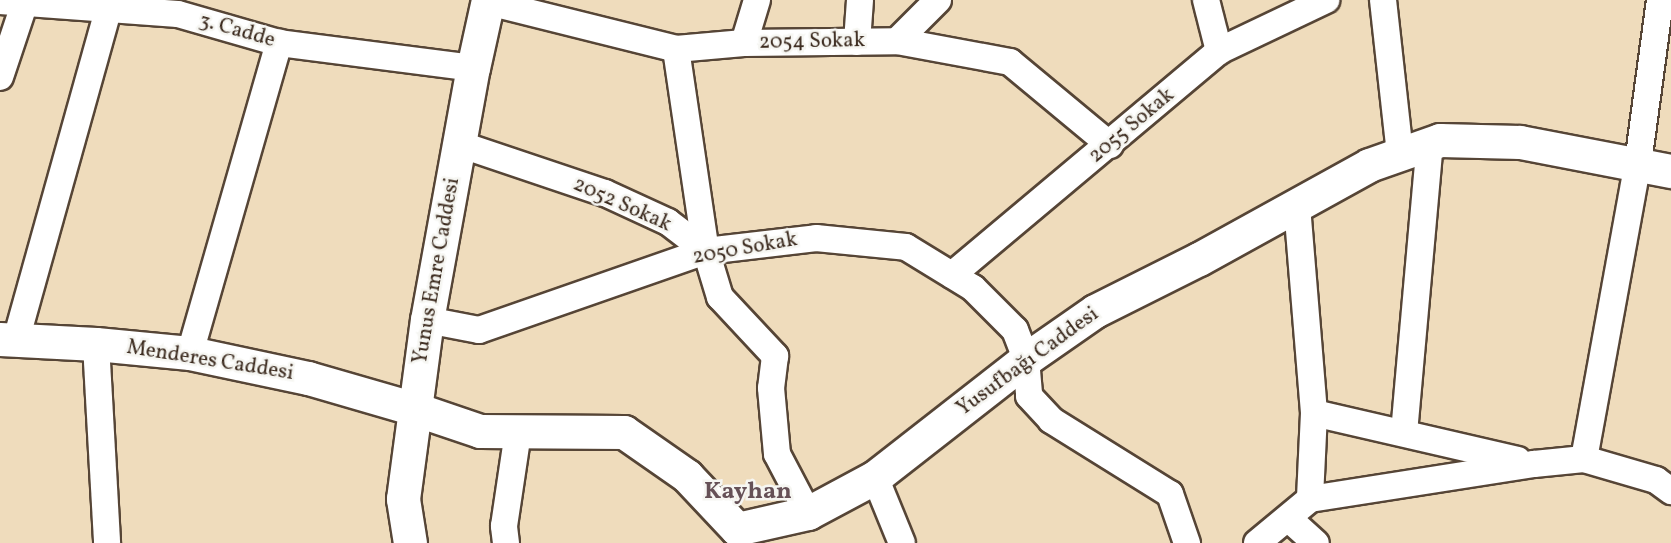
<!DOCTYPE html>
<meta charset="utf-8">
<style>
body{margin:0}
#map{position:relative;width:1671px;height:543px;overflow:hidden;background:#efdcbc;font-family:Vollkorn,serif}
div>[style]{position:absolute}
.roads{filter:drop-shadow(2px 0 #564536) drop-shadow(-2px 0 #564536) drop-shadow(0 2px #564536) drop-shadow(0 -2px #564536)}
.minor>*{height:26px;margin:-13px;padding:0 13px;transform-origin:13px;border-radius:13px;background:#fff}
.tertiary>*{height:33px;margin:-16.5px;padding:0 16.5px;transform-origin:16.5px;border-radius:16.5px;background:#fff}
span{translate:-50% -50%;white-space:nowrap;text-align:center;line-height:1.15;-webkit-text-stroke:5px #f6f6f2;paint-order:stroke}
.street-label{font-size:21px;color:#3b2a1e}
.quarter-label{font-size:24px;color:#665157;font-weight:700}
</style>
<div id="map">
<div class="roads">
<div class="minor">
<i style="left:1206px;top:0;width:53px;rotate:75.7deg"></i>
<i style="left:1383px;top:0;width:155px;rotate:83.7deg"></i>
<i style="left:0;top:1px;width:178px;rotate:4.2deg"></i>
<i style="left:178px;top:14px;width:105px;rotate:16deg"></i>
<i style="left:279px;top:43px;width:196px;rotate:7.3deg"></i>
<i style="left:488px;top:2px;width:194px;rotate:14deg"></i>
<i style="left:676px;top:49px;width:68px;rotate:-5deg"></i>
<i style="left:744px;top:43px;width:153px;rotate:-0.7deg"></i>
<i style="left:897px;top:41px;width:115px;rotate:10.5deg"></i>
<i style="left:1010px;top:62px;width:130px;rotate:39.7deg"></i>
<i style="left:897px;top:41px;width:58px;rotate:-45deg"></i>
<i style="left:857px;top:42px;width:42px;rotate:-85.9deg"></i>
<i style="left:744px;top:43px;width:45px;rotate:-73.2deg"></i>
<i style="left:676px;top:49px;width:204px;rotate:81.6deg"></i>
<i style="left:706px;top:251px;width:48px;rotate:73.1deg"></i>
<i style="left:720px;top:297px;width:81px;rotate:47deg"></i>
<i style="left:775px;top:356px;width:32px;rotate:97deg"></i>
<i style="left:771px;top:388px;width:66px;rotate:84.8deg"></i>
<i style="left:777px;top:454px;width:67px;rotate:62.3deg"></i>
<i style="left:0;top:77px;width:79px;rotate:-71.6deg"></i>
<i style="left:459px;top:144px;width:154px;rotate:18.6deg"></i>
<i style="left:605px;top:193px;width:69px;rotate:24.7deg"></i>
<i style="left:668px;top:222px;width:48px;rotate:37.3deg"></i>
<i style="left:1297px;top:206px;width:208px;rotate:85.3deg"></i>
<i style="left:1314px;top:413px;width:86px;rotate:92.7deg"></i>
<i style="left:952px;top:275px;width:349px;rotate:-40deg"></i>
<i style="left:1219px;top:51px;width:119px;rotate:-25.5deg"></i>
<i style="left:427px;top:320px;width:53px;rotate:10.9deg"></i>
<i style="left:479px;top:330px;width:240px;rotate:-19.2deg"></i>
<i style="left:706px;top:251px;width:111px;rotate:-6.7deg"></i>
<i style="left:816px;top:238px;width:90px;rotate:5.7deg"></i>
<i style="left:906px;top:247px;width:79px;rotate:31.5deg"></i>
<i style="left:973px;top:288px;width:59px;rotate:45deg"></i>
<i style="left:1015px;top:330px;width:31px;rotate:69deg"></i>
<i style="left:1026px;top:359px;width:37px;rotate:85deg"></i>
<i style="left:1029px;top:396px;width:33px;rotate:47deg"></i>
<i style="left:1051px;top:420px;width:140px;rotate:31.9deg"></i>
<i style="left:1170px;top:494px;width:52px;rotate:70.9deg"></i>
<i style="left:16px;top:340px;width:345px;rotate:-74.4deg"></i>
<i style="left:96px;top:344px;width:199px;rotate:86.8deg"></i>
<i style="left:190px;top:353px;width:323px;rotate:-74deg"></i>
<i style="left:1314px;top:413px;width:209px;rotate:13deg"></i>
<i style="left:1404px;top:433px;width:290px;rotate:-84.9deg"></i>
<i style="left:1584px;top:459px;width:301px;rotate:-79.7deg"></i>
<i style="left:1638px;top:163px;width:164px;rotate:-82.3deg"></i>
<i style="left:875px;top:477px;width:71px;rotate:67.8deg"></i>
<i style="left:1289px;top:519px;width:36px;rotate:42deg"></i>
<i style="left:506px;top:543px;width:17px;rotate:-97deg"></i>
<i style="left:504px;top:526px;width:95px;rotate:-81.5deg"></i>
<i style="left:1257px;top:543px;width:69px;rotate:-39.7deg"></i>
<i style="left:1310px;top:499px;width:227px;rotate:-8.9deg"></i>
<i style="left:1534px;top:464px;width:50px;rotate:-5.7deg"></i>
<i style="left:1584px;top:459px;width:75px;rotate:16.3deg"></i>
<i style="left:1656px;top:480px;width:19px;rotate:36deg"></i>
</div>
<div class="tertiary">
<i style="left:0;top:339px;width:96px;rotate:3deg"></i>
<i style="left:96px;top:344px;width:94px;rotate:5.5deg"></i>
<i style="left:190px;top:353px;width:121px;rotate:12deg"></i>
<i style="left:308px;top:378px;width:111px;rotate:16.2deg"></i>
<i style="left:415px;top:409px;width:69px;rotate:18.7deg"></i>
<i style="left:480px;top:431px;width:144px;rotate:0.4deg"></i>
<i style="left:624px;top:432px;width:77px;rotate:34.9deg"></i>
<i style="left:687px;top:476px;width:73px;rotate:46.7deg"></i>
<i style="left:737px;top:529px;width:73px;rotate:-12.7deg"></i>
<i style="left:808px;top:513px;width:76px;rotate:-28.2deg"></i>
<i style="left:875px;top:477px;width:192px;rotate:-38deg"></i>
<i style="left:1026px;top:359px;width:84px;rotate:-34.8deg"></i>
<i style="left:1095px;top:311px;width:116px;rotate:-26.6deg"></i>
<i style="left:1199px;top:259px;width:194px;rotate:-28.9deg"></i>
<i style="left:1369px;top:165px;width:75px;rotate:-19.4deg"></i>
<i style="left:1440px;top:140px;width:80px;rotate:1.4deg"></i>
<i style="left:1520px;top:142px;width:154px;rotate:10.9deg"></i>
<i style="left:410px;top:543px;width:45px;rotate:-99deg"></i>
<i style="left:403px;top:499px;width:181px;rotate:-82.4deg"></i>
<i style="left:427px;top:320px;width:256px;rotate:-79.7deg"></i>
<i style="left:473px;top:68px;width:70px;rotate:-77.6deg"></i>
</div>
</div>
<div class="street-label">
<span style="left:237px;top:31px;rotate:16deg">3. Cadde</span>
<span style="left:812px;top:42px;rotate:-1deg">2054 Sokak</span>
<span style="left:1132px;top:126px;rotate:-40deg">2055 Sokak</span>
<span style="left:622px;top:205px;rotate:24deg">2052 Sokak</span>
<span style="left:745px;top:249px;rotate:-10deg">2050 Sokak</span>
<span style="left:437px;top:271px;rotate:-80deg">Yunus Emre Caddesi</span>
<span style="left:210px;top:361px;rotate:9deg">Menderes Caddesi</span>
<span style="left:1028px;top:362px;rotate:-36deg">Yusufbağı Caddesi</span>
</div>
<div class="quarter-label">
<span style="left:748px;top:493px">Kayhan</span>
</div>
</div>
